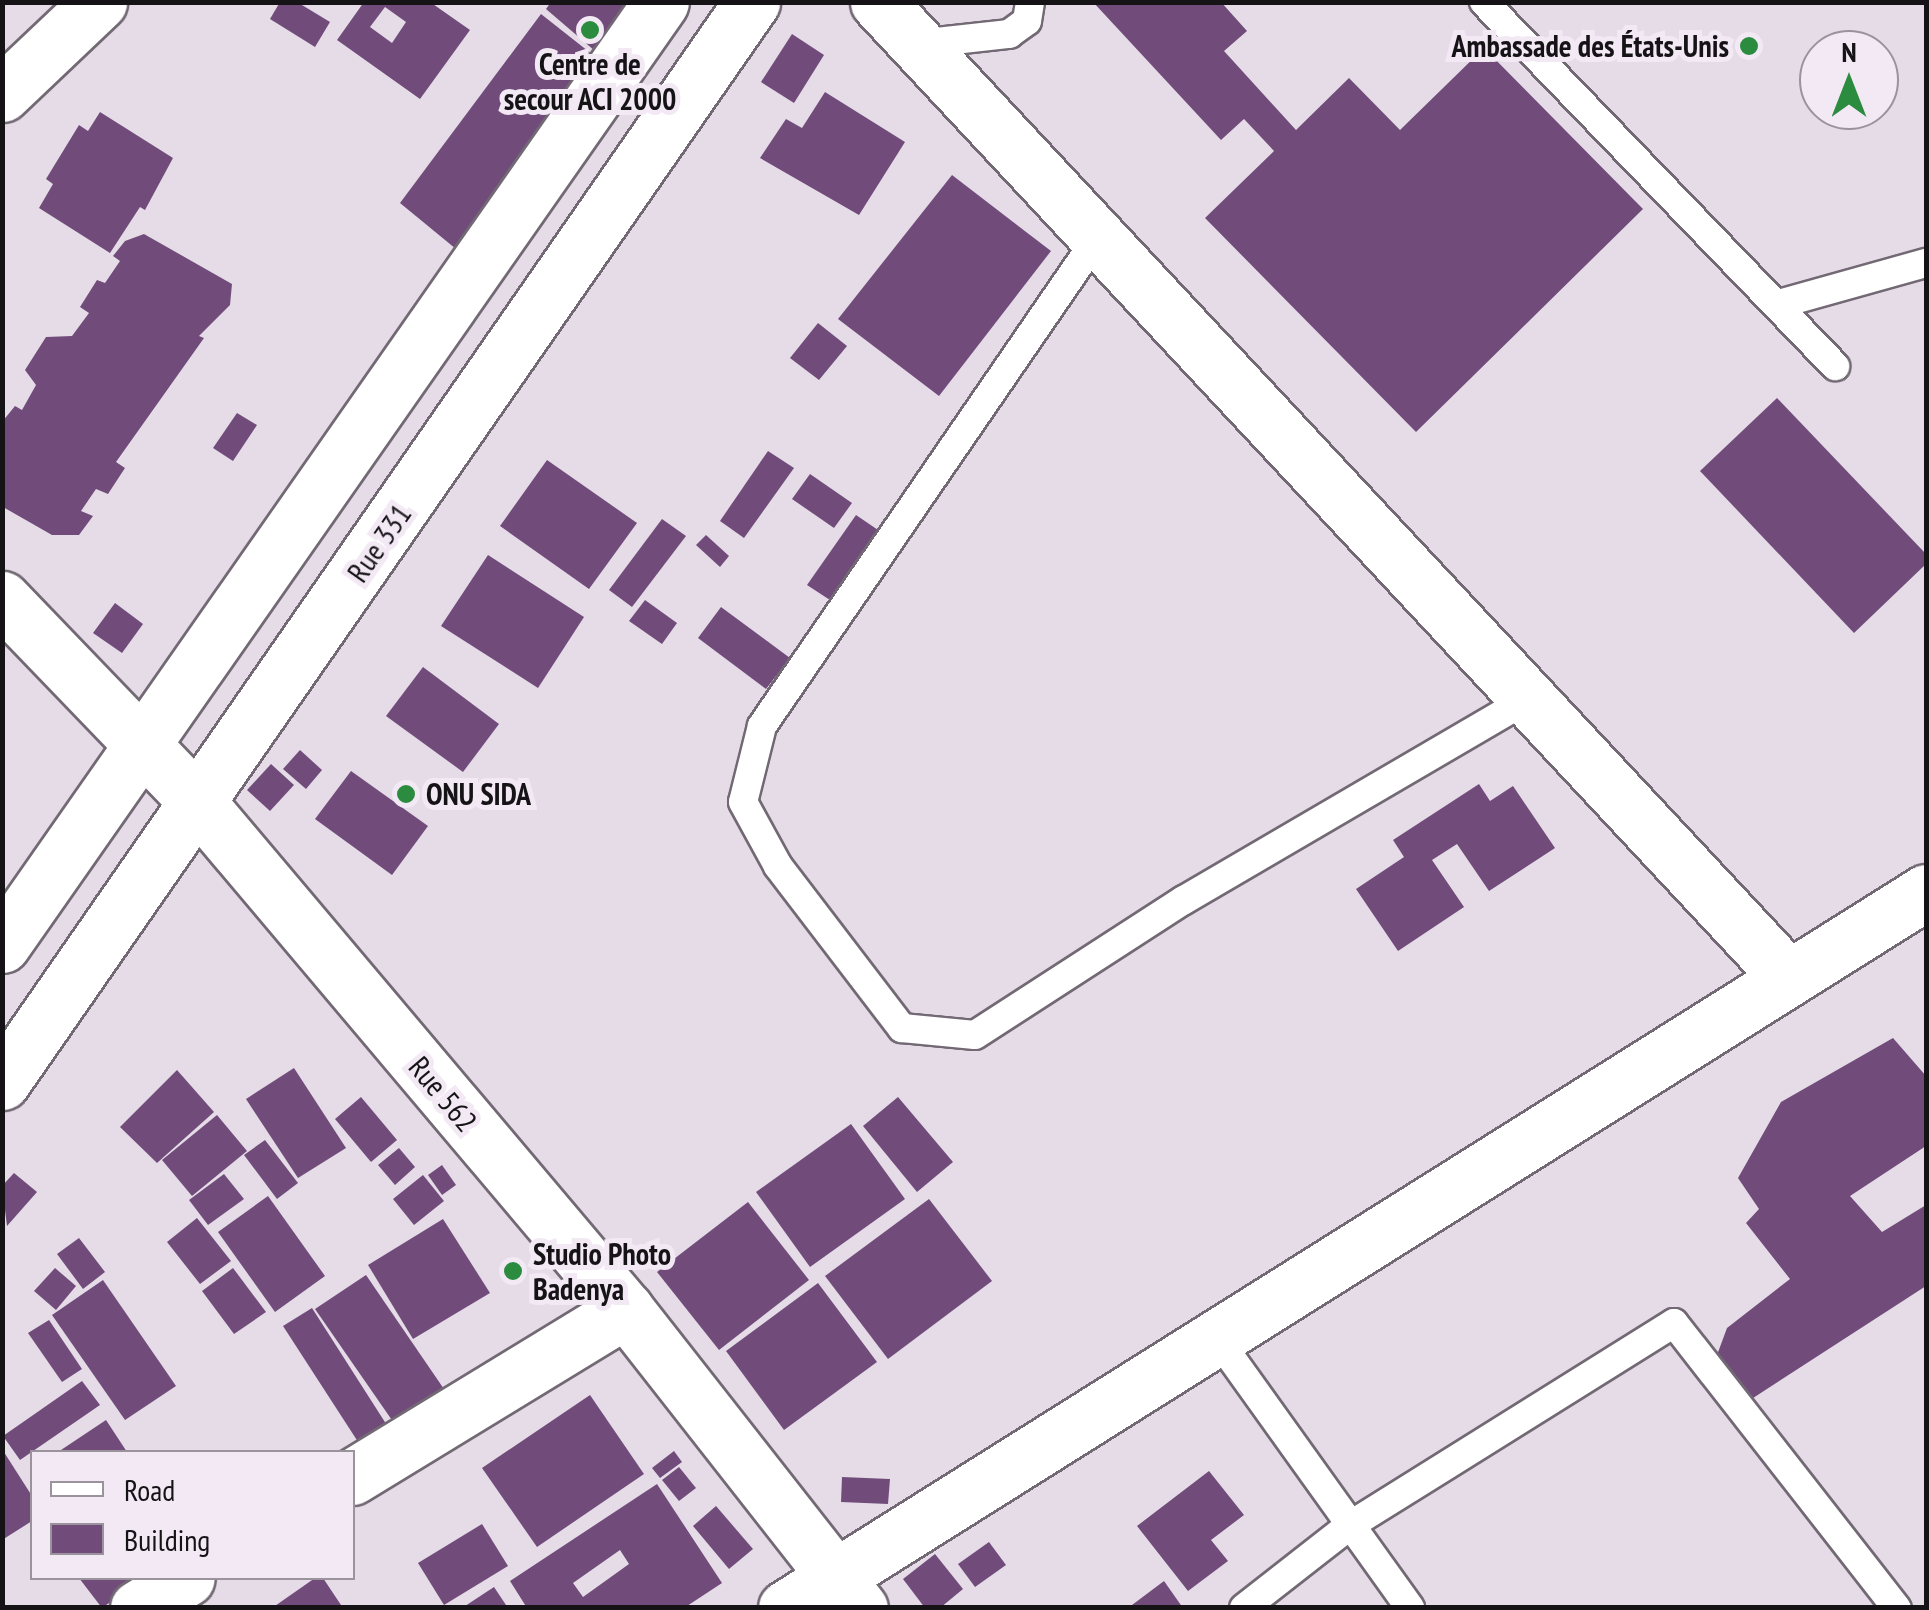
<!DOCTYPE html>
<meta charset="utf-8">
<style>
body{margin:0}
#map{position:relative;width:1929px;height:1610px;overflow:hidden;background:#e5dce8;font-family:"PT Sans Narrow",sans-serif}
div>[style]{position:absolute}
.building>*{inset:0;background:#714c7b}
.roads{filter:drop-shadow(2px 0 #726974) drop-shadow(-2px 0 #726974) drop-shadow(0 2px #726974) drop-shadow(0 -2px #726974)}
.service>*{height:28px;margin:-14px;padding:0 14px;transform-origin:14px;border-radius:14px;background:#fff}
.minor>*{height:55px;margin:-27.5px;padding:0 27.5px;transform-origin:27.5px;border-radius:27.5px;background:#fff}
.tertiary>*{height:55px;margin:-27.5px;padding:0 27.5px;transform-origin:27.5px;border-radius:27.5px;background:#fff}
.dots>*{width:28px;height:28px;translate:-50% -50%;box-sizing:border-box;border:5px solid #f2e9f5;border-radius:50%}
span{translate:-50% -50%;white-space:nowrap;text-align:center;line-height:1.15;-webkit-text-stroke:10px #f2e9f5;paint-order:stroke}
.poi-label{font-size:30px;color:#161317;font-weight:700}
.right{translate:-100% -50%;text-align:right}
.left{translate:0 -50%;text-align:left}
.street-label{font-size:30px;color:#161317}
.frame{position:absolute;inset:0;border:5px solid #161317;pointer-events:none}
.legend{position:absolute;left:30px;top:1450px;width:325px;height:130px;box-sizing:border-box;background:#f2e9f5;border:2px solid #9a939c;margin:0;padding:12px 18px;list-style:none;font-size:30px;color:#161317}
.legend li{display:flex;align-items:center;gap:20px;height:50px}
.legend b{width:50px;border:2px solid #9a939c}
.north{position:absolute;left:1799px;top:30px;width:100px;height:100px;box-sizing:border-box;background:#f2e9f5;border:2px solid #9a939c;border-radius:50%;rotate:0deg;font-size:28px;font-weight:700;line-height:40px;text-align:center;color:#161317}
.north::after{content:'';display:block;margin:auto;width:35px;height:45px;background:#2b8b3f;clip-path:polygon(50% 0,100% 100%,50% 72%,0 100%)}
</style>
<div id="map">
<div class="building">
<i style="clip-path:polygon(280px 2px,297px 2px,330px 22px,315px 47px,270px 19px)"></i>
<i style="clip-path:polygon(evenodd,364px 2px,430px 2px,470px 30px,420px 99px,337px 40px,364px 2px,385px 7px,406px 22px,392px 43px,370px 27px,385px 7px)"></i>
<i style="clip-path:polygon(551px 2px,629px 2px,595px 51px,546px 9px)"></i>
<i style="clip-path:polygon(1093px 2px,1221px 2px,1247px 31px,1224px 51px,1296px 130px,1349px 78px,1400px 130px,1484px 48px,1643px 209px,1416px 432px,1205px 218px,1274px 151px,1244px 119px,1221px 140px)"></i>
<i style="clip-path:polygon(541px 14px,593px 55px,456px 249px,400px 203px)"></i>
<i style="clip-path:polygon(792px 34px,824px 55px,794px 103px,761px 82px)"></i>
<i style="clip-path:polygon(825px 92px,905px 142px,859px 215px,760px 158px,786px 119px,802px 128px)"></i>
<i style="clip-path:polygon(100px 112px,173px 158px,145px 210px,140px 207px,110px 253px,39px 208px,53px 184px,46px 179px,79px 125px,88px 131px)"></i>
<i style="clip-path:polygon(952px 175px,1051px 251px,939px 396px,838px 319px)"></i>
<i style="clip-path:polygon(144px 234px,232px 284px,230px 305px,199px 336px,204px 338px,116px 462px,125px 468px,108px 494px,96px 489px,81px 511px,93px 516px,79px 535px,52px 535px,3px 507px,2px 422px,15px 406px,22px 410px,36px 385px,25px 370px,46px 337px,72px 336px,89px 313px,80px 307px,97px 280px,105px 283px,120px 261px,113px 256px,125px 241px)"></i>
<i style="clip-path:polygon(818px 323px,847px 346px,819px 380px,790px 358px)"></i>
<i style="clip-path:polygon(1777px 398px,1926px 554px,1926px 564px,1854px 633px,1700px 471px)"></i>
<i style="clip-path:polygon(237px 413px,257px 425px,233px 461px,213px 448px)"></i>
<i style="clip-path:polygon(768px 451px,794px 468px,744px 538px,720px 521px)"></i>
<i style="clip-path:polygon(547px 460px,637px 523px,589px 589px,500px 526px)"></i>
<i style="clip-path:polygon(810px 474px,852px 503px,834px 528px,792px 499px)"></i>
<i style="clip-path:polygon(856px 515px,881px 532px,833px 602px,807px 585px)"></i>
<i style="clip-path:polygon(662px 519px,686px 536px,632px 607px,609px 590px)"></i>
<i style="clip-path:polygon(706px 535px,729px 556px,720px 567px,696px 545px)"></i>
<i style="clip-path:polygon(488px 555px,584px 617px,538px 688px,441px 626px)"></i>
<i style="clip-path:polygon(645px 600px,677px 623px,662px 644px,629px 621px)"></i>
<i style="clip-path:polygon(115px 603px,143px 624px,122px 653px,93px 633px)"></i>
<i style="clip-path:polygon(721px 607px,790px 658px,766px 689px,698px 638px)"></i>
<i style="clip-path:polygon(423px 667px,499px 724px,463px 772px,386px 716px)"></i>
<i style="clip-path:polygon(300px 750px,322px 770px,306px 789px,283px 769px)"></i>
<i style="clip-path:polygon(271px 764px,294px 785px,270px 811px,247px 790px)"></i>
<i style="clip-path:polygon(351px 771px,428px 826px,392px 875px,315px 819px)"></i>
<i style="clip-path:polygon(1479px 784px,1490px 801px,1513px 786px,1555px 848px,1489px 891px,1457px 844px,1432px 860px,1464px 907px,1398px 951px,1356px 889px,1404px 857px,1393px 840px)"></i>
<i style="clip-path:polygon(1893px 1038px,1926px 1076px,1926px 1146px,1850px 1196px,1882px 1232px,1926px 1205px,1926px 1286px,1750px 1400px,1726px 1379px,1717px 1355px,1727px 1328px,1790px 1279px,1746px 1223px,1759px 1209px,1738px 1178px,1781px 1102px)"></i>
<i style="clip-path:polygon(294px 1068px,346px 1148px,298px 1178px,246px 1099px)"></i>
<i style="clip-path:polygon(177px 1070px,214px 1112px,157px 1163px,120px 1127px)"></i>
<i style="clip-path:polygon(361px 1097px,397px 1140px,371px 1162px,335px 1119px)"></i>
<i style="clip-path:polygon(898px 1097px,953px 1162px,917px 1192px,863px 1126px)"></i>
<i style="clip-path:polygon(217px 1115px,247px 1151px,192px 1196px,162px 1160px)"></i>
<i style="clip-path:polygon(851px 1124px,905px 1199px,810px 1267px,756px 1192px)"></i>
<i style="clip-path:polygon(265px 1140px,298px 1183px,277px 1199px,244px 1155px)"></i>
<i style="clip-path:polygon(399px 1148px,415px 1167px,395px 1185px,378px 1165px)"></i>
<i style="clip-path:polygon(442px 1165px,456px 1185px,442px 1195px,428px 1175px)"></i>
<i style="clip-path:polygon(14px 1173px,37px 1192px,7px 1226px,2px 1186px)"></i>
<i style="clip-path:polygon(224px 1174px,244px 1199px,208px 1225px,189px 1200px)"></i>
<i style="clip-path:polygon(423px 1175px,444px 1201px,414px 1225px,393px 1199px)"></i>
<i style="clip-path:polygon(268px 1196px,325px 1276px,275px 1312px,218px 1232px)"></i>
<i style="clip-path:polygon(929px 1199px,992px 1281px,888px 1359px,825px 1276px)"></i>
<i style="clip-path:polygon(748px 1202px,809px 1280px,719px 1350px,657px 1272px)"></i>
<i style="clip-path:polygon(197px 1218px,231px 1261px,200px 1284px,167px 1242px)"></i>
<i style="clip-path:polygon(443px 1219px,490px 1293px,413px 1339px,368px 1265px)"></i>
<i style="clip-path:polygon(79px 1238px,105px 1272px,83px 1289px,57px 1254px)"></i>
<i style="clip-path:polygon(55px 1268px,76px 1286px,56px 1310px,34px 1291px)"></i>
<i style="clip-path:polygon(233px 1268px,266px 1312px,234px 1334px,202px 1291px)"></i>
<i style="clip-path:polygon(366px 1275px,446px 1392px,396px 1426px,315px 1309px)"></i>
<i style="clip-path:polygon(103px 1280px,176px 1386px,125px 1420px,52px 1315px)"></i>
<i style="clip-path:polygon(818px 1283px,877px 1362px,784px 1430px,726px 1351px)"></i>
<i style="clip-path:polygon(312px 1308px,390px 1430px,362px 1448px,283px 1326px)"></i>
<i style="clip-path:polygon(49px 1320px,82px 1369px,62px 1382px,28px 1333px)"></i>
<i style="clip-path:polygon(82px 1381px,100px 1405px,20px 1460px,3px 1436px)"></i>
<i style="clip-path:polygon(590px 1395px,644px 1474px,537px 1547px,482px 1468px)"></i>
<i style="clip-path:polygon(106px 1420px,127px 1452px,58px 1452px)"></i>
<i style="clip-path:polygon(2px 1449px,32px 1496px,32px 1521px,2px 1540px)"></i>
<i style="clip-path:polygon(674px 1451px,682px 1462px,660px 1478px,652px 1468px)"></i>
<i style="clip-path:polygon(679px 1467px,696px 1488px,679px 1501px,662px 1480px)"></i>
<i style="clip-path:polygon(1209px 1471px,1244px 1515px,1211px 1540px,1228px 1561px,1188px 1591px,1137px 1526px)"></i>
<i style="clip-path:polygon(842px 1477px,890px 1479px,888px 1504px,841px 1502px)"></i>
<i style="clip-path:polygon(evenodd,657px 1484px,722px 1583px,684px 1608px,527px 1608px,510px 1581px,657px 1484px,620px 1550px,629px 1564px,583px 1597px,573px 1583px,620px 1550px)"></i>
<i style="clip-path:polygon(716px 1506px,753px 1549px,729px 1569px,693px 1526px)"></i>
<i style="clip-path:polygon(482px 1524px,508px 1566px,444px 1605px,418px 1563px)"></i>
<i style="clip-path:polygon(989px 1542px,1006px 1565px,975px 1587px,958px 1564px)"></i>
<i style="clip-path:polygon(935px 1554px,963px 1589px,940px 1608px,925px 1608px,903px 1579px)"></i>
<i style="clip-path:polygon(79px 1578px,144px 1578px,102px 1608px)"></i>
<i style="clip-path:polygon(315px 1578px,323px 1578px,343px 1608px,272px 1608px)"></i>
<i style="clip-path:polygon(1164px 1581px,1183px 1608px,1128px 1608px)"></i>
<i style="clip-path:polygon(494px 1587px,508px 1608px,462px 1608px)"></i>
</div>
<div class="roads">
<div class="service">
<i style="left:1484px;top:2px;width:506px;rotate:46.04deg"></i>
<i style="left:918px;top:44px;width:92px;rotate:-6.3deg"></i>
<i style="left:1009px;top:34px;width:22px;rotate:-36deg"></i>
<i style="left:1027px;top:21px;width:19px;rotate:-81deg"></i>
<i style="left:1100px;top:234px;width:597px;rotate:124.49deg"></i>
<i style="left:762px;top:726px;width:78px;rotate:104deg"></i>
<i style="left:743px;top:802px;width:73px;rotate:61.3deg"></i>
<i style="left:778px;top:866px;width:204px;rotate:52.6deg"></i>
<i style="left:902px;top:1028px;width:73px;rotate:5.5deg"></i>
<i style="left:975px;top:1035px;width:249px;rotate:-32.9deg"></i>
<i style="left:1184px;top:900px;width:401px;rotate:-30.3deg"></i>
<i style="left:1779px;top:304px;width:153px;rotate:-15.6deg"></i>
<i style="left:1214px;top:1334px;width:337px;rotate:54.4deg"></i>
<i style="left:1244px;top:1608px;width:133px;rotate:-38deg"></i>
<i style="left:1349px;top:1526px;width:383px;rotate:-32deg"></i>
<i style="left:1674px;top:1323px;width:362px;rotate:52deg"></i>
</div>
<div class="minor">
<i style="left:878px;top:2px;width:1332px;rotate:46.98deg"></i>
<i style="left:2px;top:94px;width:134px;rotate:-43.5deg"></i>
<i style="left:2px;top:599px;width:284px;rotate:46.1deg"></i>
<i style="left:199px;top:804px;width:662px;rotate:49.84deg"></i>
<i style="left:626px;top:1310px;width:379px;rotate:51.9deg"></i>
<i style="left:352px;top:1477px;width:321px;rotate:-31.4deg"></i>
<i style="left:138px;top:1608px;width:57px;rotate:-31.5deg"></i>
<i style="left:786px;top:1608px;width:1346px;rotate:-32.13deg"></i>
</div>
<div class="tertiary">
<i style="left:2px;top:945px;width:1150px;rotate:-55.05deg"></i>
<i style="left:2px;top:1082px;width:1315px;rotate:-55.22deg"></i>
</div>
</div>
<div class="dots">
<i style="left:590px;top:30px;background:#2b8b3f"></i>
<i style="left:1749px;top:46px;background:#2b8b3f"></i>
<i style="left:406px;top:794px;background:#2b8b3f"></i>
<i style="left:513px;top:1271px;background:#2b8b3f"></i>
</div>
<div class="poi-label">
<span class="right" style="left:1729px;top:46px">Ambassade des États-Unis</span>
<span style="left:590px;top:81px">Centre de<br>secour ACI 2000</span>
<span class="left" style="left:426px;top:794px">ONU SIDA</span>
<span class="left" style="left:533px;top:1271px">Studio Photo<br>Badenya</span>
</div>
<div class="street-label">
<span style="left:379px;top:543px;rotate:-55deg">Rue 331</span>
<span style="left:443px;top:1094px;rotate:50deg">Rue 562</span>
</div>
<div class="frame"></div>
<ul class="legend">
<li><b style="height:12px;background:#fff"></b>Road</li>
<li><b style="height:28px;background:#714c7b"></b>Building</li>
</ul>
<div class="north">N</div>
</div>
